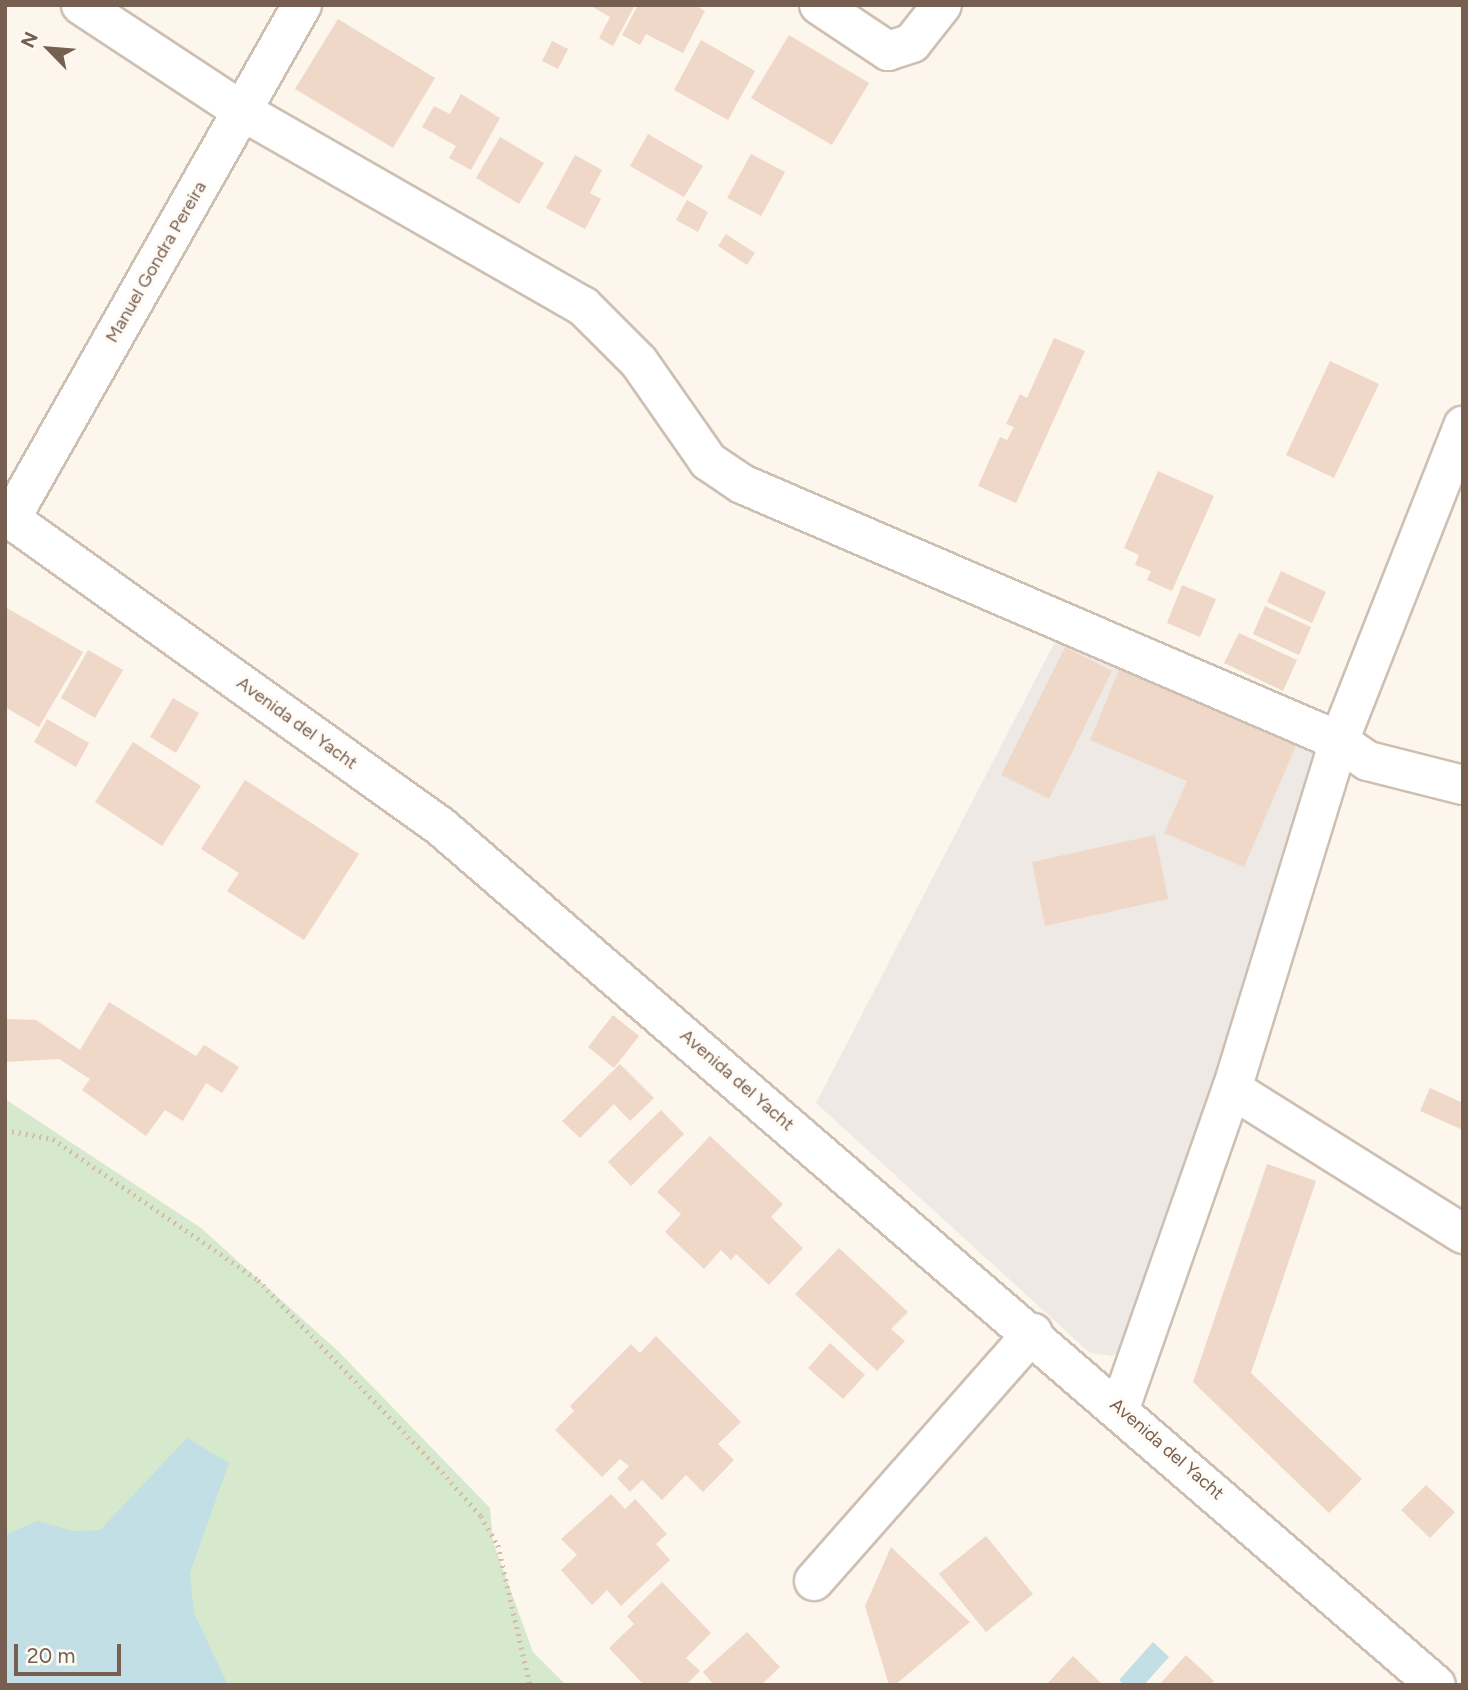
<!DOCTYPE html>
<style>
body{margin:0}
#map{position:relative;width:1468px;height:1690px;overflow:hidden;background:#fcf6ed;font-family:Figtree,sans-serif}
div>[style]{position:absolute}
.industrial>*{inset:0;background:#eee9e5}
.green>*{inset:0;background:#d7e9cc}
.water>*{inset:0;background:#c2dfe5}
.building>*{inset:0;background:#efd8c7}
.path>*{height:4.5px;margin-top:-2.25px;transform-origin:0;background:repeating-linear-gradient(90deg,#d5bba9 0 2px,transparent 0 7px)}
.roads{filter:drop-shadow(2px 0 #cebfb3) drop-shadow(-2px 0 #cebfb3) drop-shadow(0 2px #cebfb3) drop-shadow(0 -2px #cebfb3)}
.minor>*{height:38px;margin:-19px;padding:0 19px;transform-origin:19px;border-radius:19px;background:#fff}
.tertiary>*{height:38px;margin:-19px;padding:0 19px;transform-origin:19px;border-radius:19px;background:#fff}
span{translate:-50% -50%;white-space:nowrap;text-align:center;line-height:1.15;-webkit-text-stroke:5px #fefaf4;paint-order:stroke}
.street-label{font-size:18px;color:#765f51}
.frame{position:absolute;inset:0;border:7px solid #765f51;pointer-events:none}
.north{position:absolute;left:14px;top:14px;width:70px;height:70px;-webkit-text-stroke:5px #fefaf4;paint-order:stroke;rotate:295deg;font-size:19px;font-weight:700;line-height:28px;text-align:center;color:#765f51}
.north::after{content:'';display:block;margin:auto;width:24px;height:32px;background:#765f51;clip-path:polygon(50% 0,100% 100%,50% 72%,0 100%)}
.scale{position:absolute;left:14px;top:1644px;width:107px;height:32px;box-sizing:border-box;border:4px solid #765f51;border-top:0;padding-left:9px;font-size:21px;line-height:24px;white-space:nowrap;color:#765f51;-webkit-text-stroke:5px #fefaf4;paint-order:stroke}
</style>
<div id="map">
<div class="industrial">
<i style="clip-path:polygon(1057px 638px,1310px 742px,1319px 767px,1122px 1352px,1112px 1356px,1090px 1353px,816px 1103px)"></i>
</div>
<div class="green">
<i style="clip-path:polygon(5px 1099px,201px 1228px,338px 1351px,490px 1508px,493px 1542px,533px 1652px,566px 1685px,5px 1685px)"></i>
</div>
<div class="water">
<i style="clip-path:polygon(187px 1438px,229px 1463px,190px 1573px,194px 1613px,228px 1685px,5px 1685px,5px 1535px,37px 1521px,74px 1531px,100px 1530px)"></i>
<i style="clip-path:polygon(1153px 1642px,1169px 1657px,1144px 1685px,1124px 1685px,1119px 1680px)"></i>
</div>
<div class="building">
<i style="clip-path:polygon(589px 5px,635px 5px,613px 46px,599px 38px,610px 17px)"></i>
<i style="clip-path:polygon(638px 5px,695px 5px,705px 11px,683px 53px,646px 34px,640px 45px,622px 35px)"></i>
<i style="clip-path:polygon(338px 19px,435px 78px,393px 148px,295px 89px)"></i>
<i style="clip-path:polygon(789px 35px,869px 83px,832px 145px,751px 98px)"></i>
<i style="clip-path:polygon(701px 40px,755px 71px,728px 120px,674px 90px)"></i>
<i style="clip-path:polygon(552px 41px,568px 49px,558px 69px,542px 61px)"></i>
<i style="clip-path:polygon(461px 94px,500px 118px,471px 170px,449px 158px,456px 146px,422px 127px,434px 106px,450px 114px)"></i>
<i style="clip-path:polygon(648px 134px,703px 166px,684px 197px,630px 166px)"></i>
<i style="clip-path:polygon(500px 137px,544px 163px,519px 204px,476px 178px)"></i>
<i style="clip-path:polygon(751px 154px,785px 172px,761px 216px,727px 198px)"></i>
<i style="clip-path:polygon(575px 155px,602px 170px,590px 193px,601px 199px,585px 229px,546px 208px)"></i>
<i style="clip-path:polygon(687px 200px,708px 212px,698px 232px,676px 220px)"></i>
<i style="clip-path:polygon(726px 234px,755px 253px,747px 265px,718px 246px)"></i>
<i style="clip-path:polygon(1054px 338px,1085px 351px,1016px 503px,978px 486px,1000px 437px,1007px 440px,1014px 427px,1006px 424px,1020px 394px,1027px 398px)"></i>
<i style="clip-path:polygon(1330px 361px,1379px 384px,1334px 478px,1286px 455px)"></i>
<i style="clip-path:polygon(1158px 471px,1214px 496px,1172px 591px,1147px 580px,1151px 571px,1135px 565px,1139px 555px,1124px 548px)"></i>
<i style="clip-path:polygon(1281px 571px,1326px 592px,1312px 623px,1267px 602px)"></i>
<i style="clip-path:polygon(1182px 585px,1216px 599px,1200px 637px,1167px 623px)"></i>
<i style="clip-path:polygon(1265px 606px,1311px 627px,1299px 655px,1253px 634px)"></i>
<i style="clip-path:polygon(5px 607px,83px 652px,39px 727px,5px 707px)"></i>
<i style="clip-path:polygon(1239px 633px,1297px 660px,1283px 691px,1224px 663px)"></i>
<i style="clip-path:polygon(1065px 647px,1112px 671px,1049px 799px,1001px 775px)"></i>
<i style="clip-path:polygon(88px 650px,123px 670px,95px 718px,61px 698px)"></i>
<i style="clip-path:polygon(1121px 665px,1298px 741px,1244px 867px,1164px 833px,1187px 781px,1090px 740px)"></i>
<i style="clip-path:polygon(173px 698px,199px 713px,176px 753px,150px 737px)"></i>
<i style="clip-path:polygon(47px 719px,89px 743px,76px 767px,34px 742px)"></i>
<i style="clip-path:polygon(133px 742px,201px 786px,162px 846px,95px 802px)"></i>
<i style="clip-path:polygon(245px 780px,359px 854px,304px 940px,227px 891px,239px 873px,201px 849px)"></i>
<i style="clip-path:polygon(1155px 835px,1168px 899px,1045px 926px,1032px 862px)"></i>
<i style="clip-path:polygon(109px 1002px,196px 1056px,204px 1045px,239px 1067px,222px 1093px,206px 1083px,183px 1121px,165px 1110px,146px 1136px,82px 1090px,90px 1079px,59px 1059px,5px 1062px,5px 1019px,36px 1020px,80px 1050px)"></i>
<i style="clip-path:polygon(613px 1015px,639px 1036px,614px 1068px,588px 1047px)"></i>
<i style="clip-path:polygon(620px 1064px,654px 1098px,630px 1121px,614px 1104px,580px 1138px,562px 1121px)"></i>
<i style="clip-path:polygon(1430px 1088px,1463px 1103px,1463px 1130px,1420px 1111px)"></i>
<i style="clip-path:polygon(661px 1110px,684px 1134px,631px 1186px,608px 1162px)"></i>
<i style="clip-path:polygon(710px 1136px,783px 1204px,771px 1217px,803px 1248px,769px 1285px,736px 1254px,731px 1260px,721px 1250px,704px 1269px,665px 1232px,681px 1214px,657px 1192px)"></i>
<i style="clip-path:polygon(1267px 1164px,1316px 1181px,1251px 1373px,1362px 1479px,1329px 1513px,1193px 1382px)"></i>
<i style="clip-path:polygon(839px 1248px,908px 1312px,891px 1329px,905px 1341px,877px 1371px,795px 1294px)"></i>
<i style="clip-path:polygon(656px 1336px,741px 1422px,718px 1444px,734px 1460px,703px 1492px,686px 1475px,662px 1500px,642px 1480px,630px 1492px,617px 1478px,629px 1466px,620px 1459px,602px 1477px,555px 1430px,574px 1411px,570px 1406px,631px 1344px,640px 1353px)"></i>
<i style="clip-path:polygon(830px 1343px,865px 1375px,843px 1399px,808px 1368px)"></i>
<i style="clip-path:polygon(1426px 1485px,1455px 1512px,1430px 1538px,1401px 1510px)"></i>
<i style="clip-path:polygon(611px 1494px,625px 1509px,635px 1499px,667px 1534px,656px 1544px,670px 1560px,621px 1606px,607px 1590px,592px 1605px,561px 1570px,577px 1555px,561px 1539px)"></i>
<i style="clip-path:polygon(986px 1536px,1033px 1594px,986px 1632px,939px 1574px)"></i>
<i style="clip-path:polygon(891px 1547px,970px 1622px,895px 1685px,889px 1685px,865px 1606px)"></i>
<i style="clip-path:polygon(662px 1582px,711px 1633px,686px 1658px,700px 1671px,686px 1685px,644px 1685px,609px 1648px,634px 1624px,627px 1616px)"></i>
<i style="clip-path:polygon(747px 1632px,780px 1667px,761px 1685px,714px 1685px,703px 1672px)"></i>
<i style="clip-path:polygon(1186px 1655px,1214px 1681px,1210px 1685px,1159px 1685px)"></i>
<i style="clip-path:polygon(1073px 1656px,1103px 1685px,1046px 1685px)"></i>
</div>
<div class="path">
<i style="left:5px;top:1130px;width:49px;rotate:10.6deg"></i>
<i style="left:53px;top:1139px;width:249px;rotate:34.5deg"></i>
<i style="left:258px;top:1280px;width:266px;rotate:46.2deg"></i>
<i style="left:442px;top:1472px;width:59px;rotate:48.4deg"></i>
<i style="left:481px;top:1516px;width:34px;rotate:60deg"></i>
<i style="left:498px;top:1545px;width:144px;rotate:77.1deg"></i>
</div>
<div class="roads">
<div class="minor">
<i style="left:81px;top:5px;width:193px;rotate:33.4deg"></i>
<i style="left:242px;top:111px;width:393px;rotate:29.8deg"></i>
<i style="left:583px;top:306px;width:79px;rotate:45deg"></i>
<i style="left:639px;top:362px;width:121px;rotate:55.1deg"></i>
<i style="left:708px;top:461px;width:41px;rotate:34.1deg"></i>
<i style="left:742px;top:484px;width:650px;rotate:23.29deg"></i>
<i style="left:1339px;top:741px;width:35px;rotate:35deg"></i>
<i style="left:1368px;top:761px;width:98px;rotate:14.2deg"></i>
<i style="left:819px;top:5px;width:83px;rotate:33.7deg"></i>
<i style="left:888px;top:51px;width:25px;rotate:-18deg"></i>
<i style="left:912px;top:43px;width:48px;rotate:-51.7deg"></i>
<i style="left:11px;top:518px;width:590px;rotate:-60.44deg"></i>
<i style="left:1232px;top:1089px;width:273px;rotate:32.1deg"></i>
<i style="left:1120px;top:1408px;width:338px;rotate:-70.7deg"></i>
<i style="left:1232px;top:1089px;width:364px;rotate:-72.9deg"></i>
<i style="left:1339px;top:741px;width:339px;rotate:-68.5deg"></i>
<i style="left:814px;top:1581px;width:331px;rotate:-48.6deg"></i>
</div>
<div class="tertiary">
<i style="left:5px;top:515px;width:535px;rotate:35.56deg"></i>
<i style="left:440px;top:826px;width:1315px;rotate:40.78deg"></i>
</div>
</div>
<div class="street-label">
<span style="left:156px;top:262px;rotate:-60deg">Manuel Gondra Pereira</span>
<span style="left:297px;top:723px;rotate:36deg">Avenida del Yacht</span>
<span style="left:737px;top:1080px;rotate:41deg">Avenida del Yacht</span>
<span style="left:1167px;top:1449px;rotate:41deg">Avenida del Yacht</span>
</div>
<div class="frame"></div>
<div class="north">N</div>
<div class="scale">20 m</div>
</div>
